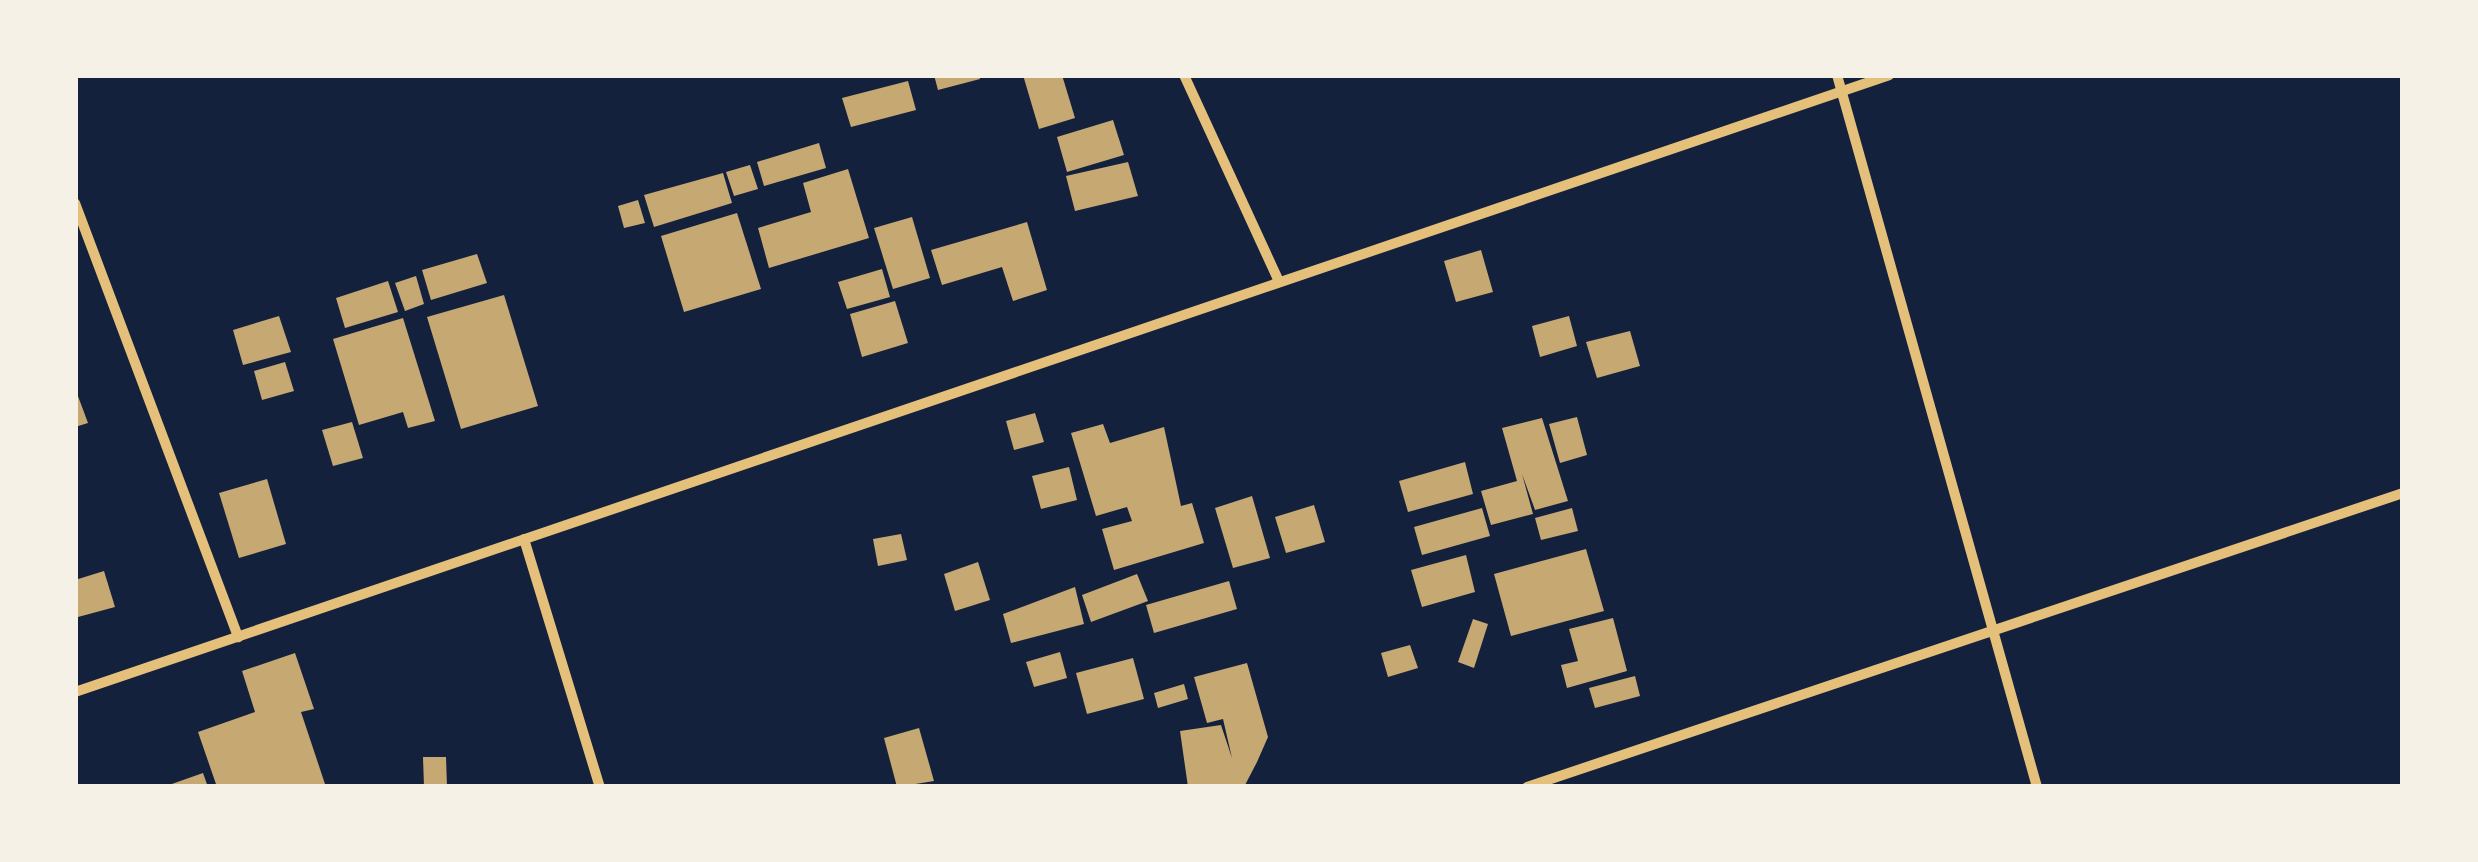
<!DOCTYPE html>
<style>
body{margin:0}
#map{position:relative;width:2478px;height:862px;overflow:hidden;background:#14213d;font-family:Karla,sans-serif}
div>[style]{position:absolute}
.building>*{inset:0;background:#c6a872}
.minor>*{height:10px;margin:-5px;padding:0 5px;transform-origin:5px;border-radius:5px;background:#e5c07b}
span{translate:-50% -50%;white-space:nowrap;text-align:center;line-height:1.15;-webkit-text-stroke:8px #f6f1e7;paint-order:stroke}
.frame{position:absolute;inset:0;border:78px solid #f6f1e7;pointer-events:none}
</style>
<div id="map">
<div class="building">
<i style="clip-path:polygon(934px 75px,979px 75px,980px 79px,938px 90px)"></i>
<i style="clip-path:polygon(1023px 75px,1062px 75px,1075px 118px,1039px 129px)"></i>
<i style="clip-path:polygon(908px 81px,916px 110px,851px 127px,842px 98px)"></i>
<i style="clip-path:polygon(1113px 120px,1124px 155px,1067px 172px,1057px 137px)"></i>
<i style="clip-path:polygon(819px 143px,826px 168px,764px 186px,757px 162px)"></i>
<i style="clip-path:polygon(1128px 162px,1138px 196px,1075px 211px,1066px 176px)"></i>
<i style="clip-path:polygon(750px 165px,758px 189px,734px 196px,726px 172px)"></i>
<i style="clip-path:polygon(848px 169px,869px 238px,769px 268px,758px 228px,811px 212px,803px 183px)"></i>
<i style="clip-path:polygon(723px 173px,732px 203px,654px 227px,644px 195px)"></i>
<i style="clip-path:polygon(638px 200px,645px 223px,624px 228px,618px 206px)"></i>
<i style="clip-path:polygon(737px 213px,761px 289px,684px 312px,661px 236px)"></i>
<i style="clip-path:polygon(912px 217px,930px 278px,893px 289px,874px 228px)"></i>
<i style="clip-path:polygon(1027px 222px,1047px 290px,1013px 301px,1002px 267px,942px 285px,931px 250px)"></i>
<i style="clip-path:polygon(1481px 250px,1493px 292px,1456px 302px,1444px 261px)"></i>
<i style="clip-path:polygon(477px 254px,487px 283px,431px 300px,422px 270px)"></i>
<i style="clip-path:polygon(882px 269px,890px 297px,847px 309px,838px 282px)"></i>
<i style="clip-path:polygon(416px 276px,424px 304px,405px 311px,395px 283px)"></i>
<i style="clip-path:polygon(388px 281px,398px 312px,345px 328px,336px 298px)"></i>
<i style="clip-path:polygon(504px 295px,538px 406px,461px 429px,427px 317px)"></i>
<i style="clip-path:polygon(895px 301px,908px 343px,862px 357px,850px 314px)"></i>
<i style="clip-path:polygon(279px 316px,291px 352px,243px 365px,233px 330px)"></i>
<i style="clip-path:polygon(1569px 316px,1577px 346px,1540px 357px,1532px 326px)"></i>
<i style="clip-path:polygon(403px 318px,435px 421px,408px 428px,403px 412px,359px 425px,333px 339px)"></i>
<i style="clip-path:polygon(1630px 331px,1640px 366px,1597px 378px,1586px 342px)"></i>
<i style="clip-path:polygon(285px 362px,294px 391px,262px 400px,254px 371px)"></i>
<i style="clip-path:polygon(75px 388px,88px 423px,75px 427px)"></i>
<i style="clip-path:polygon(1035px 413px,1044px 442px,1014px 450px,1006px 421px)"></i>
<i style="clip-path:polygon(1577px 417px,1587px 455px,1560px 463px,1549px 424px)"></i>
<i style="clip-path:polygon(1542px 418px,1568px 501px,1535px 510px,1522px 474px,1533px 514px,1491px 525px,1481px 491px,1517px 481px,1502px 428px)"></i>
<i style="clip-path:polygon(352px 422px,363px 458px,333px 466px,322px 430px)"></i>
<i style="clip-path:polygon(1103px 424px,1110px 443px,1164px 427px,1181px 506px,1192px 503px,1204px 543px,1114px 570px,1102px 529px,1132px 521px,1127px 507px,1096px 516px,1071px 433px)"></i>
<i style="clip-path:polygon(1465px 462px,1473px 494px,1408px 512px,1399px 481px)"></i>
<i style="clip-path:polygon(1069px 467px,1077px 500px,1041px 509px,1032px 476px)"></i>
<i style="clip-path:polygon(267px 479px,286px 544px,239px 558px,219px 493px)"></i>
<i style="clip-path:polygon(1252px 496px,1270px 558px,1233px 568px,1215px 508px)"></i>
<i style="clip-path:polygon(1314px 505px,1325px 542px,1286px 553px,1275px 517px)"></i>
<i style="clip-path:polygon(1482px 508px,1490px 536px,1422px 555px,1414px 527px)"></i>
<i style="clip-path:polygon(1572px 508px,1578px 531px,1541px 540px,1535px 518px)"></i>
<i style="clip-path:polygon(901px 534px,907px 560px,878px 566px,873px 539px)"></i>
<i style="clip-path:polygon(1586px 549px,1604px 611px,1511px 636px,1494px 574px)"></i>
<i style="clip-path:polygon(1466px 555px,1475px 592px,1422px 607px,1411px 570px)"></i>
<i style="clip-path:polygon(978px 562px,990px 600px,955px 611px,944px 574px)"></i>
<i style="clip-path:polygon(104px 571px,115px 607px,78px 617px,75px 580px)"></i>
<i style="clip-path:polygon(1137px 574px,1148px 601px,1091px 622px,1082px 595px)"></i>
<i style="clip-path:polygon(1229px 581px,1237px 609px,1154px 633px,1146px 605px)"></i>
<i style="clip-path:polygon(1075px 587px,1084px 624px,1011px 643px,1003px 614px)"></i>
<i style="clip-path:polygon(1613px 618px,1627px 671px,1567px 688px,1561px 665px,1578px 661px,1569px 629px)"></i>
<i style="clip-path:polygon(1473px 619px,1488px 624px,1474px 668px,1458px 662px)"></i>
<i style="clip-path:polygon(1410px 645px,1418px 668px,1388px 677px,1381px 653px)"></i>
<i style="clip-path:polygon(1060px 652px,1067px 678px,1034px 687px,1026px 662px)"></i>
<i style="clip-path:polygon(295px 653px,314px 709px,301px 712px,326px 787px,217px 787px,198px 732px,255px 712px,242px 671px)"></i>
<i style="clip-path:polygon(1133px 658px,1144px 699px,1087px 714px,1076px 673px)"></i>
<i style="clip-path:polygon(1247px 663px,1268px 737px,1257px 762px,1244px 787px,1188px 787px,1180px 731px,1221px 725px,1232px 758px,1223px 719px,1207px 723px,1194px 677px)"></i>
<i style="clip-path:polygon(1635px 676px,1640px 696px,1595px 708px,1589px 688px)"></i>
<i style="clip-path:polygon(1184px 684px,1188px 699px,1158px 708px,1154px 693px)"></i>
<i style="clip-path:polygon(919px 728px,934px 781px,897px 787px,884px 738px)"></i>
<i style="clip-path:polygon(423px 757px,446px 757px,447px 787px,424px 787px)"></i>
<i style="clip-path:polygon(203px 773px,208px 787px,166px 787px,166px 786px)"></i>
</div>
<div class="minor">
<i style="left:1184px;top:75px;width:228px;rotate:65.3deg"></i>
<i style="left:1837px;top:75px;width:740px;rotate:74.31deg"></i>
<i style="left:75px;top:203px;width:464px;rotate:69.4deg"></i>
<i style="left:524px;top:539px;width:259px;rotate:73deg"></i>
<i style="left:75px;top:692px;width:1916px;rotate:-18.78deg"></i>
<i style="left:1527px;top:787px;width:924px;rotate:-18.55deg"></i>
</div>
<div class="frame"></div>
</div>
